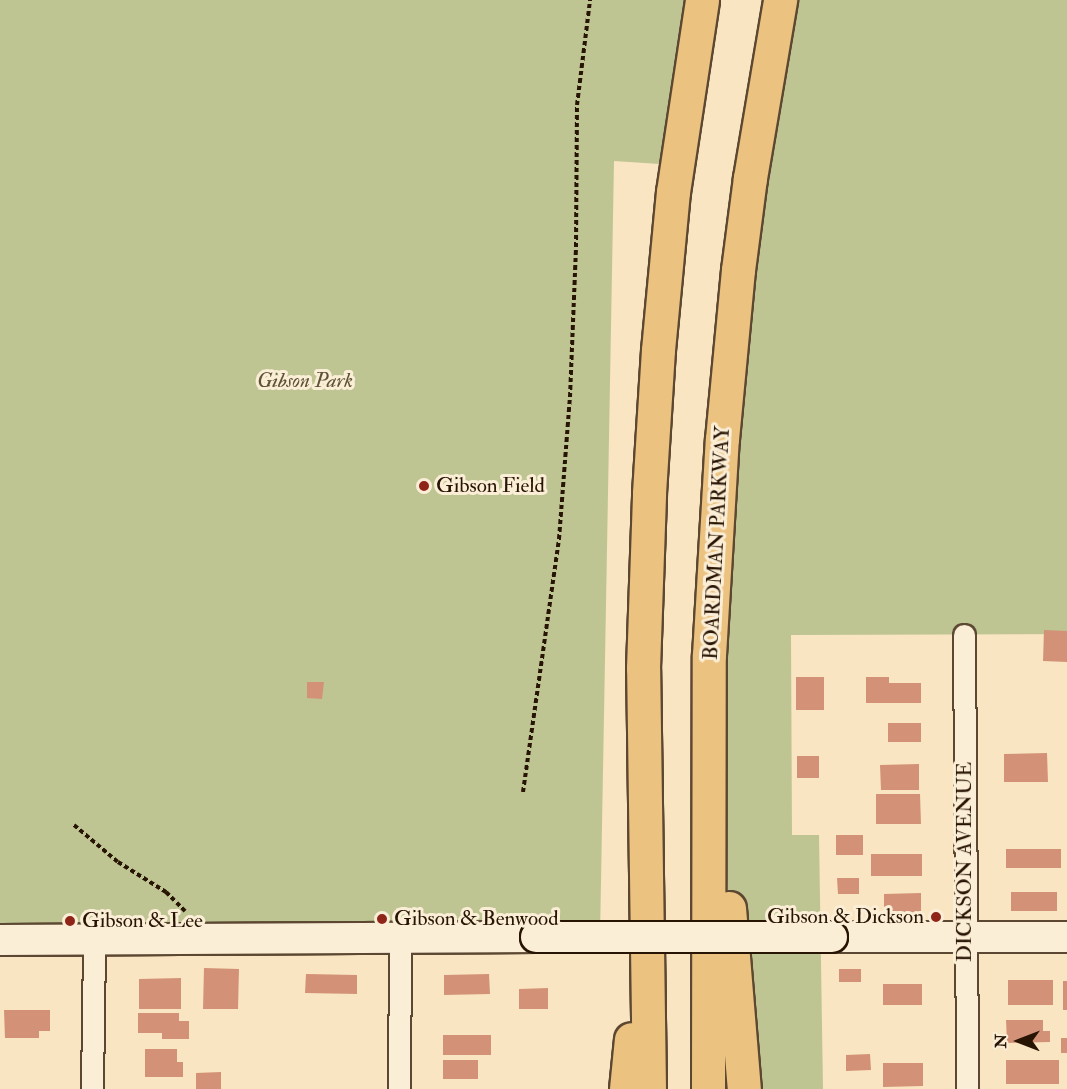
<!DOCTYPE html>
<style>
body{margin:0}
#map{position:relative;width:1067px;height:1089px;overflow:hidden;background:#f9e5c1;font-family:"IM FELL Double Pica",serif}
div>[style]{position:absolute}
.green>*{inset:0;background:#bec593}
.building>*{inset:0;background:#d39277}
.path>*{height:4px;margin-top:-2px;transform-origin:0;background:repeating-linear-gradient(90deg,#281403 0 4.5px,transparent 0 7.5px)}
.roads{filter:drop-shadow(2px 0 #5c4832) drop-shadow(-2px 0 #5c4832) drop-shadow(0 2px #5c4832) drop-shadow(0 -2px #5c4832)}
.street>*{height:21px;margin:-10.5px;padding:0 10.5px;transform-origin:10.5px;border-radius:10.5px;background:#fbeed7}
.secondary>*{height:30px;margin:-15px;padding:0 15px;transform-origin:15px;border-radius:15px;background:#fbeed7}
.highway>*{height:33px;margin:-16.5px;padding:0 16.5px;transform-origin:16.5px;border-radius:16.5px;background:#ecc280}
.bridges{filter:drop-shadow(2px 0 #281403) drop-shadow(-2px 0 #281403) drop-shadow(0 2px #281403) drop-shadow(0 -2px #281403)}
.secondary-bridge>*{height:30px;margin:-15px;padding:0 15px;transform-origin:15px;border-radius:15px;background:#fbeed7}
.dots>*{width:16px;height:16px;translate:-50% -50%;box-sizing:border-box;border:3px solid #fbeed7;border-radius:50%}
span{translate:-50% -50%;white-space:nowrap;text-align:center;line-height:1.15;-webkit-text-stroke:6px #fbeed7;paint-order:stroke}
.park-label{font-size:21px;color:#5c5235;font-style:italic}
.poi-label{font-size:21px;color:#281403}
.left{translate:0 -50%;text-align:left}
.right{translate:-100% -50%;text-align:right}
.street-label{font-size:21px;color:#281403}
.north{position:absolute;left:989px;top:1011px;width:60px;height:60px;-webkit-text-stroke:4px #fbeed7;paint-order:stroke;rotate:270deg;font-size:16px;font-weight:700;line-height:24px;text-align:center;color:#281403}
.north::after{content:'';display:block;margin:auto;width:21px;height:27px;background:#281403;clip-path:polygon(50% 0,100% 100%,50% 72%,0 100%)}
</style>
<div id="map">
<div class="green">
<i style="clip-path:polygon(0 0,702px 0,675px 165px,614px 161px,600px 937px,0 940px)"></i>
<i style="clip-path:polygon(780px 0,1067px 0,1067px 634px,791px 635px,792px 835px,819px 835px,823px 1089px,744px 1089px,709px 655px)"></i>
</div>
<div class="building">
<i style="clip-path:polygon(1044px 630px,1067px 631px,1067px 662px,1043px 661px)"></i>
<i style="clip-path:polygon(796px 677px,824px 677px,824px 710px,796px 710px)"></i>
<i style="clip-path:polygon(866px 677px,889px 677px,889px 683px,921px 683px,921px 703px,866px 703px)"></i>
<i style="clip-path:polygon(307px 682px,324px 682px,322px 699px,307px 698px)"></i>
<i style="clip-path:polygon(888px 723px,921px 723px,921px 742px,888px 742px)"></i>
<i style="clip-path:polygon(1047px 753px,1048px 782px,1004px 782px,1004px 754px)"></i>
<i style="clip-path:polygon(797px 756px,819px 756px,819px 778px,797px 778px)"></i>
<i style="clip-path:polygon(919px 764px,919px 790px,881px 790px,880px 765px)"></i>
<i style="clip-path:polygon(876px 794px,920px 794px,921px 824px,876px 824px)"></i>
<i style="clip-path:polygon(836px 835px,863px 835px,863px 855px,836px 855px)"></i>
<i style="clip-path:polygon(1006px 849px,1061px 849px,1061px 868px,1006px 868px)"></i>
<i style="clip-path:polygon(871px 854px,922px 854px,922px 876px,871px 876px)"></i>
<i style="clip-path:polygon(837px 878px,859px 878px,859px 894px,838px 894px)"></i>
<i style="clip-path:polygon(1011px 892px,1057px 892px,1057px 911px,1011px 911px)"></i>
<i style="clip-path:polygon(921px 893px,921px 914px,884px 915px,884px 894px)"></i>
<i style="clip-path:polygon(204px 968px,239px 969px,238px 1009px,203px 1009px)"></i>
<i style="clip-path:polygon(839px 969px,861px 969px,861px 982px,839px 982px)"></i>
<i style="clip-path:polygon(306px 974px,357px 975px,357px 994px,305px 993px)"></i>
<i style="clip-path:polygon(489px 974px,490px 994px,444px 995px,444px 975px)"></i>
<i style="clip-path:polygon(181px 978px,181px 1009px,139px 1009px,139px 979px)"></i>
<i style="clip-path:polygon(1008px 980px,1053px 980px,1053px 1005px,1008px 1005px)"></i>
<i style="clip-path:polygon(1063px 981px,1067px 981px,1067px 1010px,1063px 1010px)"></i>
<i style="clip-path:polygon(883px 984px,922px 984px,922px 1005px,883px 1005px)"></i>
<i style="clip-path:polygon(548px 988px,548px 1009px,519px 1009px,519px 989px)"></i>
<i style="clip-path:polygon(4px 1010px,50px 1010px,50px 1031px,39px 1031px,39px 1038px,5px 1038px)"></i>
<i style="clip-path:polygon(138px 1013px,179px 1013px,179px 1021px,189px 1021px,189px 1039px,162px 1039px,162px 1033px,138px 1033px)"></i>
<i style="clip-path:polygon(1006px 1020px,1043px 1020px,1043px 1031px,1050px 1031px,1050px 1042px,1007px 1043px)"></i>
<i style="clip-path:polygon(443px 1035px,491px 1035px,491px 1055px,443px 1055px)"></i>
<i style="clip-path:polygon(1061px 1038px,1067px 1038px,1067px 1053px,1061px 1053px)"></i>
<i style="clip-path:polygon(145px 1049px,177px 1049px,177px 1062px,183px 1062px,183px 1077px,145px 1077px)"></i>
<i style="clip-path:polygon(870px 1054px,871px 1070px,846px 1071px,846px 1055px)"></i>
<i style="clip-path:polygon(443px 1060px,478px 1060px,478px 1079px,443px 1079px)"></i>
<i style="clip-path:polygon(1006px 1060px,1059px 1060px,1059px 1084px,1006px 1084px)"></i>
<i style="clip-path:polygon(883px 1063px,923px 1063px,923px 1086px,883px 1087px)"></i>
<i style="clip-path:polygon(221px 1072px,221px 1089px,196px 1089px,196px 1073px)"></i>
</div>
<div class="path">
<i style="left:523px;top:792px;width:256px;rotate:-81.9deg"></i>
<i style="left:559px;top:539px;width:142px;rotate:-85.6deg"></i>
<i style="left:570px;top:397px;width:150px;rotate:-87.7deg"></i>
<i style="left:576px;top:247px;width:142px;rotate:-89.6deg"></i>
<i style="left:577px;top:105px;width:106px;rotate:-82.9deg"></i>
<i style="left:74px;top:825px;width:57px;rotate:40.1deg"></i>
<i style="left:118px;top:862px;width:57px;rotate:32deg"></i>
<i style="left:166px;top:892px;width:27px;rotate:45deg"></i>
</div>
<div class="roads">
<div class="street">
<i style="left:964px;top:635px;width:454px;rotate:89.6deg"></i>
<i style="left:92px;top:1089px;width:151px;rotate:-89.2deg"></i>
<i style="left:399px;top:1089px;width:152px;rotate:-89.6deg"></i>
</div>
<div class="secondary">
<i style="left:832px;top:937px;width:235px"></i>
<i style="left:0;top:940px;width:536px;rotate:-0.32deg"></i>
</div>
<div class="highway">
<i style="left:729px;top:908px;width:182px;rotate:85.3deg"></i>
<i style="left:626px;top:1089px;width:50px;rotate:-84.3deg"></i>
<i style="left:649px;top:1089px;width:421px;rotate:-90.8deg"></i>
<i style="left:643px;top:668px;width:175px;rotate:-88deg"></i>
<i style="left:649px;top:493px;width:143px;rotate:-86.4deg"></i>
<i style="left:658px;top:350px;width:159px;rotate:-84.6deg"></i>
<i style="left:673px;top:192px;width:194px;rotate:-81.4deg"></i>
<i style="left:708px;top:1089px;width:434px;rotate:-89.9deg"></i>
<i style="left:709px;top:655px;width:216px;rotate:-86.6deg"></i>
<i style="left:722px;top:439px;width:170px;rotate:-84.6deg"></i>
<i style="left:738px;top:270px;width:93px;rotate:-82.6deg"></i>
<i style="left:750px;top:178px;width:181px;rotate:-80.4deg"></i>
</div>
</div>
<div class="bridges">
<div class="secondary-bridge">
<i style="left:536px;top:937px;width:296px"></i>
</div>
</div>
<div class="dots">
<i style="left:424px;top:486px;background:#8f2418"></i>
<i style="left:936px;top:917px;background:#8f2418"></i>
<i style="left:382px;top:919px;background:#8f2418"></i>
<i style="left:70px;top:921px;background:#8f2418"></i>
</div>
<div class="park-label">
<span style="left:305px;top:381px">Gibson Park</span>
</div>
<div class="poi-label">
<span class="left" style="left:436px;top:486px">Gibson Field</span>
<span class="right" style="left:924px;top:917px">Gibson &amp; Dickson</span>
<span class="left" style="left:394px;top:919px">Gibson &amp; Benwood</span>
<span class="left" style="left:82px;top:921px">Gibson &amp; Lee</span>
</div>
<div class="street-label">
<span style="left:717px;top:543px;rotate:-87deg">BOARDMAN PARKWAY</span>
<span style="left:965px;top:862px;rotate:-90deg">DICKSON AVENUE</span>
</div>
<div class="north">N</div>
</div>
